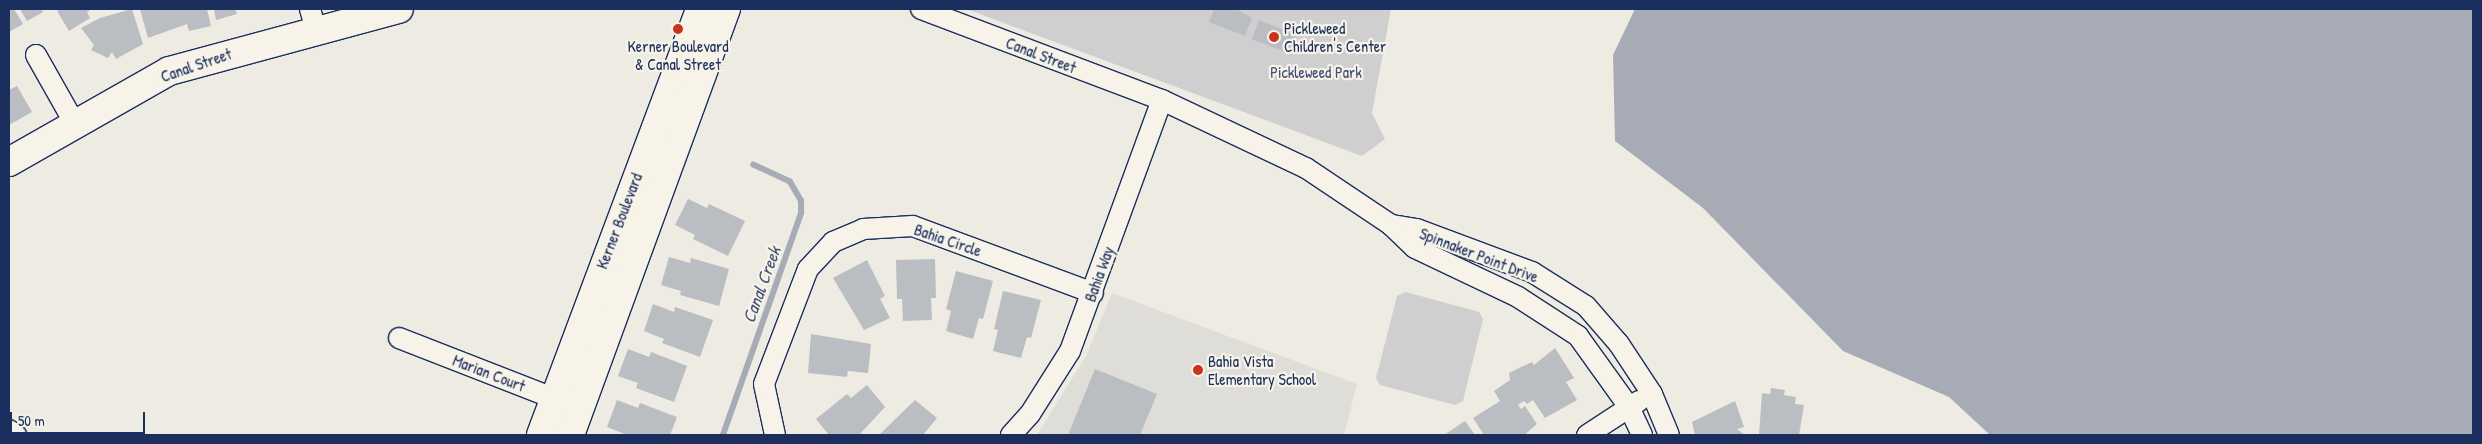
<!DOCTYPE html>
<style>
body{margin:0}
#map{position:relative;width:2482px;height:444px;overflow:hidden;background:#eeebe2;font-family:"Patrick Hand",sans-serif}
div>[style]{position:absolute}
.built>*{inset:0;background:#deddd8}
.green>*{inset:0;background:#cfcfcf}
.water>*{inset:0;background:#a6abb5}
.stream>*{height:5.5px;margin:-2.75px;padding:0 2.75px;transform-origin:2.75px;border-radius:2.75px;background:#a6abb5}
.building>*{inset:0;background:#babdc2}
.roads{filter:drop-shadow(1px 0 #1b2f5e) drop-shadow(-1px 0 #1b2f5e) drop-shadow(0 1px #1b2f5e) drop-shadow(0 -1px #1b2f5e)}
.street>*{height:20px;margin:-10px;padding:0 10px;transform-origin:10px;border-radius:10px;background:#f7f3e8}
.secondary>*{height:28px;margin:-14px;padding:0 14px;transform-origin:14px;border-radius:14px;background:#f7f3e8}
.dots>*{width:14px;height:14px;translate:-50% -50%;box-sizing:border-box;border:2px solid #f7f3e8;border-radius:50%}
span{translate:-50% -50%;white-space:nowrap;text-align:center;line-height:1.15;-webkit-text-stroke:4.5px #f7f3e8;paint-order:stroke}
.poi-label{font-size:16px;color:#1b2f5e}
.left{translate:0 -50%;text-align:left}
.street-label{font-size:16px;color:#1b2f5e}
.park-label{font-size:16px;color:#3f4f75}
.water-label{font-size:18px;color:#455478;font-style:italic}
.frame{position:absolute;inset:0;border:10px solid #1b2f5e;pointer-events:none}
.scale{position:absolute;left:10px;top:412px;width:135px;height:22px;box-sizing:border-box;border:2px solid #1b2f5e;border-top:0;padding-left:6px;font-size:15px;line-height:18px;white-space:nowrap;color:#1b2f5e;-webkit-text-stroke:4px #f7f3e8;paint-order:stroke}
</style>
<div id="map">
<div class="built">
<i style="clip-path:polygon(1112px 293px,1357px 384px,1344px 435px,1037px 435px,1086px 356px)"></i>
</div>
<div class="green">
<i style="clip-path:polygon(966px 9px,1391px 9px,1372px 113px,1385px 139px,1362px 156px)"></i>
<i style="clip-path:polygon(1406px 292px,1479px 312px,1483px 319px,1463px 401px,1455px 405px,1380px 385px,1376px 378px,1397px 296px)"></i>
</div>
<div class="water">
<i style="clip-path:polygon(1635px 9px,2473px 9px,2473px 435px,1990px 435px,1949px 397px,1843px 351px,1703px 208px,1615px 141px,1613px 55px)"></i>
</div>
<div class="stream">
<i style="left:723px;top:435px;width:235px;rotate:-70.6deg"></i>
<i style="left:801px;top:213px;width:12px;rotate:-90deg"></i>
<i style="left:801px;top:201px;width:22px;rotate:-120deg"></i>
<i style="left:790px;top:182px;width:40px;rotate:-155deg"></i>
</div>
<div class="building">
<i style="clip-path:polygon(14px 9px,23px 24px,9px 32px,9px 11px)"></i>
<i style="clip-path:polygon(20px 9px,41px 9px,43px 12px,27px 21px)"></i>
<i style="clip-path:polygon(61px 9px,92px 9px,87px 12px,90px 18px,69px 31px,57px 11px)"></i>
<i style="clip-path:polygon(132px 9px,143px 44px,116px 59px,112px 52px,108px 58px,91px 50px,94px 45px,81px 28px,100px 18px)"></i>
<i style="clip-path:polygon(140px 9px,207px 9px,211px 26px,189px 31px,187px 24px,148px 38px)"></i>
<i style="clip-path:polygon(214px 9px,235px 9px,237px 14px,216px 20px)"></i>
<i style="clip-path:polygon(1214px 9px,1236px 9px,1252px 18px,1245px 36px,1209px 22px)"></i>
<i style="clip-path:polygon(1259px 20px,1296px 35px,1288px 53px,1252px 39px)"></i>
<i style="clip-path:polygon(17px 86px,32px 112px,9px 125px,9px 90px)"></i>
<i style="clip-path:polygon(688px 199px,707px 208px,709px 204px,745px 221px,728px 256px,693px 239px,695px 235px,675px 225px)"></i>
<i style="clip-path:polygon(669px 257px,690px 263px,691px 258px,729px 269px,719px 306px,680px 295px,681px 291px,661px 285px)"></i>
<i style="clip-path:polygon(935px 259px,936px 298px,931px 298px,932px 320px,903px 321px,902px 299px,897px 299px,896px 260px)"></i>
<i style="clip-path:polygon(867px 260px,885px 296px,880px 299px,890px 318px,864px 330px,833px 278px)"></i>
<i style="clip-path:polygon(956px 271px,993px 281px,983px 319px,979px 318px,973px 339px,946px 331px,951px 311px,946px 309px)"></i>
<i style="clip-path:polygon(1003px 291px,1041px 300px,1031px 338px,1027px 337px,1021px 358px,993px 351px,998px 330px,994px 329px)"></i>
<i style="clip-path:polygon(653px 304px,674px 312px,675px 307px,713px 320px,700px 357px,662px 343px,664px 339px,644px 331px)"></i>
<i style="clip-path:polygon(811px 334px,871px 344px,868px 373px,848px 371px,847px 377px,808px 373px)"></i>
<i style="clip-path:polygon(1555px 348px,1574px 378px,1566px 382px,1577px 400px,1545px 418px,1533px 400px,1527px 404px,1524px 401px,1518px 405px,1521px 409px,1525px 406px,1537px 424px,1524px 435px,1484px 435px,1473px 418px,1500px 401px,1494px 391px,1510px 380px,1509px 373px,1532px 362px,1534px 365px)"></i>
<i style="clip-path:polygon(628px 349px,649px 357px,651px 352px,687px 366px,674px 402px,636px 388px,638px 383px,618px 376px)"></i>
<i style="clip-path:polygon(1095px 369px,1157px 394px,1140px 435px,1068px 435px)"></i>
<i style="clip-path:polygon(867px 385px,885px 407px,859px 435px,829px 435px,816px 419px,847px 394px,851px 398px)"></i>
<i style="clip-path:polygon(1771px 388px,1785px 390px,1784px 395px,1796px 397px,1795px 404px,1804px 405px,1799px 435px,1759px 435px,1762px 393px,1770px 394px)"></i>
<i style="clip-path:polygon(617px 400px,638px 408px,640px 403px,677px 417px,670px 435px,627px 435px,607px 427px)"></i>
<i style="clip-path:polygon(915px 400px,937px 418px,923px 435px,879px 435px)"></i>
<i style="clip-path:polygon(1735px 401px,1744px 427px,1737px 429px,1745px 435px,1695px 435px,1692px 422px)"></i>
<i style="clip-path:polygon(1465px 421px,1475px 435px,1444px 435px)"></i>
</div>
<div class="roads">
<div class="street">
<i style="left:310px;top:9px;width:22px;rotate:74deg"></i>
<i style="left:921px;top:9px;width:258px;rotate:20.7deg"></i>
<i style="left:1162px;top:100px;width:159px;rotate:25.3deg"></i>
<i style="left:1306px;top:168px;width:102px;rotate:33.8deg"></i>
<i style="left:1391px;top:225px;width:33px;rotate:44deg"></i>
<i style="left:1415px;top:248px;width:114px;rotate:25.4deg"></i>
<i style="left:1518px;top:297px;width:72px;rotate:33deg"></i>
<i style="left:1578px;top:336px;width:87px;rotate:54.3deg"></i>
<i style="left:1629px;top:407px;width:31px;rotate:65deg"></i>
<i style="left:36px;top:55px;width:79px;rotate:60.5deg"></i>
<i style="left:1391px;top:225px;width:26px;rotate:9deg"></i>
<i style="left:1417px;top:229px;width:123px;rotate:20.5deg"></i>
<i style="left:1532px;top:272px;width:64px;rotate:32.2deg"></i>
<i style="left:1586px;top:306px;width:50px;rotate:49deg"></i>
<i style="left:1619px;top:344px;width:60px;rotate:56.6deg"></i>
<i style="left:1652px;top:394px;width:44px;rotate:67.5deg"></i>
<i style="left:399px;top:338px;width:179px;rotate:21.3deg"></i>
<i style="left:9px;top:430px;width:9px;rotate:36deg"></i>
<i style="left:775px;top:435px;width:52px;rotate:-102.2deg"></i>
<i style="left:764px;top:384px;width:123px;rotate:-69.1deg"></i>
<i style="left:808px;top:269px;width:37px;rotate:-47deg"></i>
<i style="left:833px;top:242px;width:33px;rotate:-23deg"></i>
<i style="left:863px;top:229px;width:50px;rotate:-3.4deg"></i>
<i style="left:913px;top:226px;width:192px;rotate:20.4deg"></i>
<i style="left:1011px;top:435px;width:28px;rotate:-48deg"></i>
<i style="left:1030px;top:414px;width:75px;rotate:-57.6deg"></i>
<i style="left:1070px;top:351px;width:267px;rotate:-69.9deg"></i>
<i style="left:1587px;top:435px;width:62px;rotate:-33.2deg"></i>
</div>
<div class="secondary">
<i style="left:9px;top:162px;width:184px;rotate:-29.6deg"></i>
<i style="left:169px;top:71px;width:238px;rotate:-15.1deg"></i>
<i style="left:541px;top:435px;width:455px;rotate:-69.5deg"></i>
<i style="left:570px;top:435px;width:454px;rotate:-69.9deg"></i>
</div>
</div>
<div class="dots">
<i style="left:678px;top:29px;background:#c8321e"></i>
<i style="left:1274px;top:37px;background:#c8321e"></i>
<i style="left:1198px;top:370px;background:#c8321e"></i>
</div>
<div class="poi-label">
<span class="left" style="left:1284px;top:37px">Pickleweed<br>Children's Center</span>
<span style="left:678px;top:55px">Kerner Boulevard<br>&amp; Canal Street</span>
<span class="left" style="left:1208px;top:370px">Bahia Vista<br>Elementary School</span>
</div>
<div class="street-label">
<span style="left:1041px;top:55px;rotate:21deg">Canal Street</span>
<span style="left:196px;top:65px;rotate:-19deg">Canal Street</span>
<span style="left:619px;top:221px;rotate:-69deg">Kerner Boulevard</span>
<span style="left:948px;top:240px;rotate:19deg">Bahia Circle</span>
<span style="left:1479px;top:255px;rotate:21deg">Spinnaker Point Drive</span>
<span style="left:1099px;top:274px;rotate:-70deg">Bahia Way</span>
<span style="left:489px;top:373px;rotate:21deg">Marian Court</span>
</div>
<div class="park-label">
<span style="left:1316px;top:72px">Pickleweed Park</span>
</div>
<div class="water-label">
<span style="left:762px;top:285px;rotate:-70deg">Canal Creek</span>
</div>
<div class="frame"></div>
<div class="scale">50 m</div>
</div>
